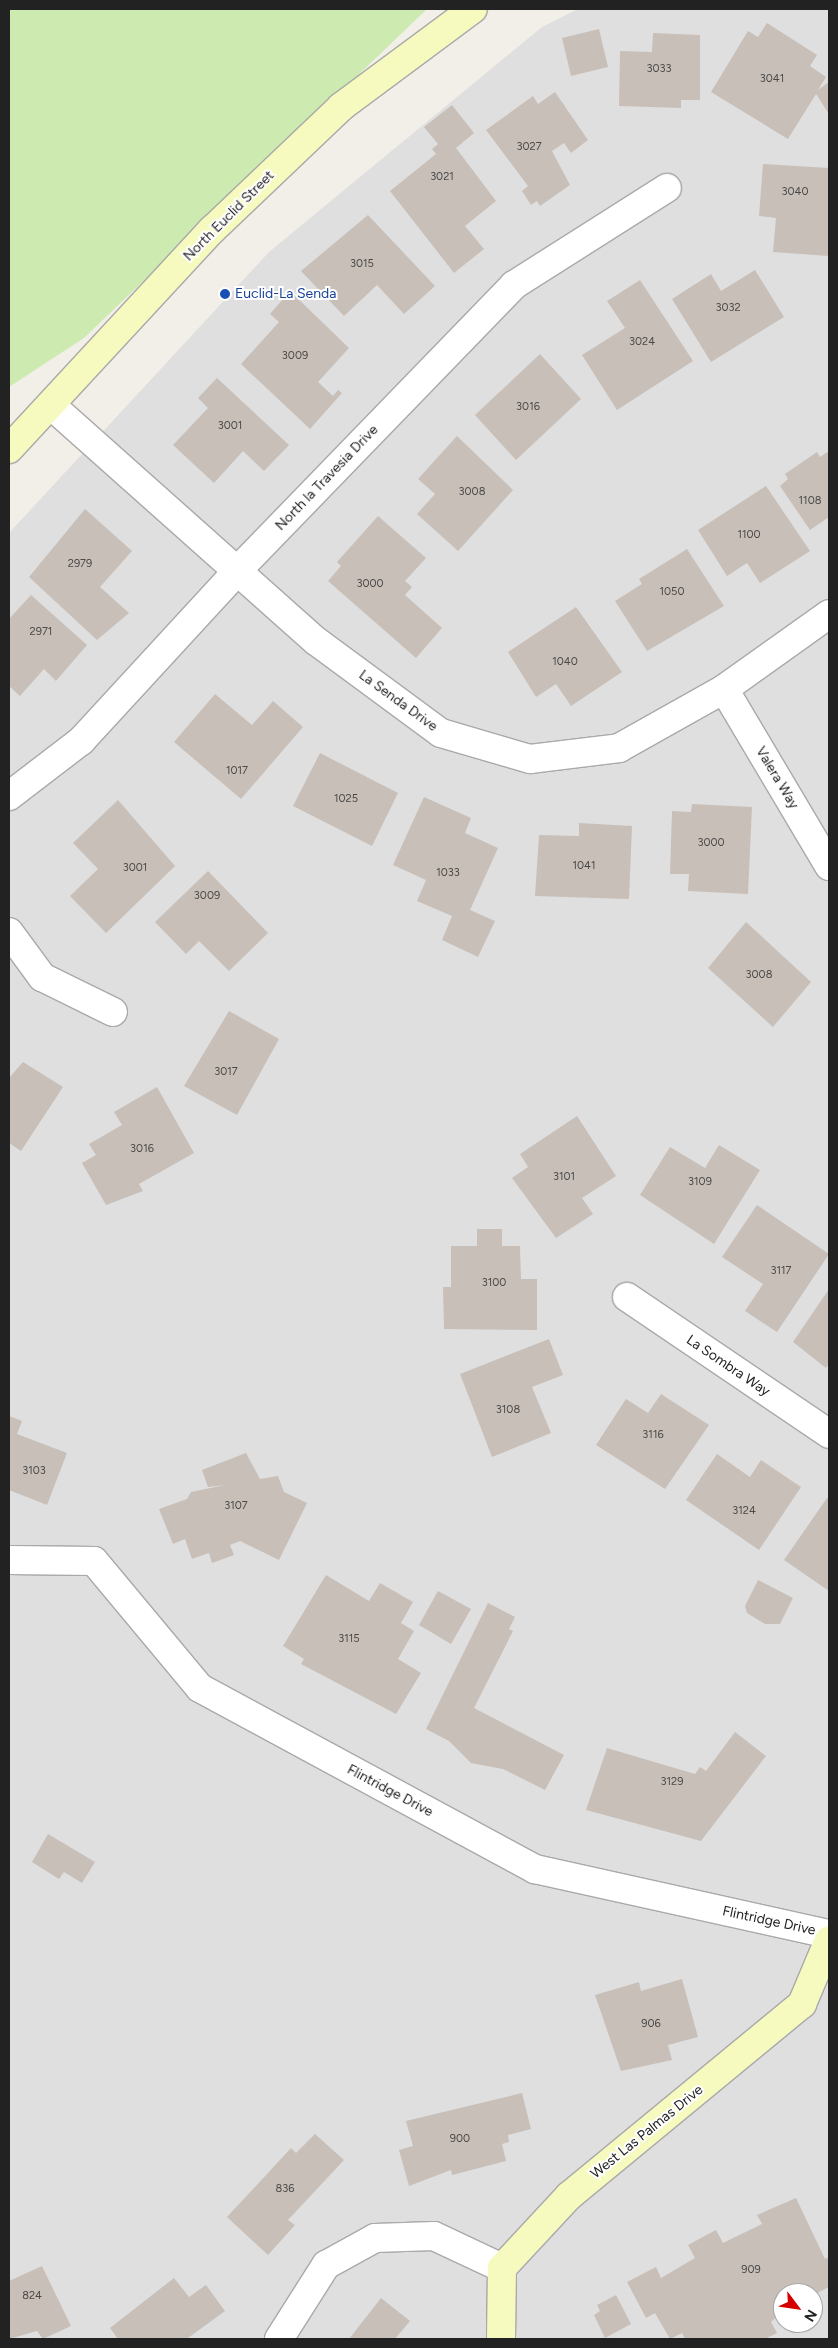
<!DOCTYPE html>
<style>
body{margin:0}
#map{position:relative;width:838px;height:2348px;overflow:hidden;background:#f2efe9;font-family:Figtree,sans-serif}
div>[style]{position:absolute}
.residential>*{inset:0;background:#e0dfdf}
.grass>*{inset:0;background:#cdebb0}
.building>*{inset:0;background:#c7bfb8}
.roads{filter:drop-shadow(1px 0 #a9a9a9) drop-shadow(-1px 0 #a9a9a9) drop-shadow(0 1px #a9a9a9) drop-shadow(0 -1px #a9a9a9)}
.street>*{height:28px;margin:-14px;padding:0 14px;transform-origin:14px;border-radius:14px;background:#fff}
.secondary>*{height:28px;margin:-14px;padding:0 14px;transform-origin:14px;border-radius:14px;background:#f7fabf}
.dots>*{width:14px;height:14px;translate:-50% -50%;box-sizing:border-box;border:2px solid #fff;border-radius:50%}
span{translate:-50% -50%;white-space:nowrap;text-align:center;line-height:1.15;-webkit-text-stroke:4px #fff;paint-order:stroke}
.number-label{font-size:11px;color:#4b4948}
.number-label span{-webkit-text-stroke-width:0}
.street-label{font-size:14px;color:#222}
.transit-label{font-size:14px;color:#164399}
.left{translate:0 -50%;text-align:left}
.frame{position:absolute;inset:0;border:10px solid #222;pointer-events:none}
.north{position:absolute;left:773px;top:2283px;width:50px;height:50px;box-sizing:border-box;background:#fff;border:1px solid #a7a7a7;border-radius:50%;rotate:121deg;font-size:14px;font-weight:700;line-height:20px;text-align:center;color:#222}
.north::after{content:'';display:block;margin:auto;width:18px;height:22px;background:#d40000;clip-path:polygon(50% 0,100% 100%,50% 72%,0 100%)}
</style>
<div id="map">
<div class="residential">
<i style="clip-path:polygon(evenodd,578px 9px,829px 9px,829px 2339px,9px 2339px,9px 533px,269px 252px,542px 27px,578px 9px,783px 2293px,813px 2293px,813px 2323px,783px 2323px,783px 2293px)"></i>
</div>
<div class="grass">
<i style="clip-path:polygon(9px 9px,427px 9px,84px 338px,9px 387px)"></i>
</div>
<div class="building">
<i style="clip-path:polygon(767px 23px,817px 55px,810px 66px,826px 77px,818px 90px,829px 82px,829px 114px,816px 94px,788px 139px,711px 92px,748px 31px,758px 37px)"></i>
<i style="clip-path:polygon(599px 29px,608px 67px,571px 76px,562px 38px)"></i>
<i style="clip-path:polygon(653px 33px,700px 35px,700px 100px,681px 100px,681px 108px,619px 106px,620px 51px,652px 52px)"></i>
<i style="clip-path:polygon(555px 92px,588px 140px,571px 153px,564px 143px,552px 151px,570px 185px,540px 206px,537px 201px,531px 205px,522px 191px,528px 186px,486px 130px,533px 96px,538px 104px)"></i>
<i style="clip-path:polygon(452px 105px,474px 133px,456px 148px,496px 201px,465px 226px,484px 249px,454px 273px,390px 191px,436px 154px,432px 149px,438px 144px,424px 127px)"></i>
<i style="clip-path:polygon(763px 164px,829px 168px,829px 256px,773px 252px,776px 218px,759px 216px)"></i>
<i style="clip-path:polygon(368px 215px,435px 286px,404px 314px,377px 285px,344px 316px,301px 271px)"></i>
<i style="clip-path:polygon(755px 270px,784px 317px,711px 362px,672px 299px,711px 274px,721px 291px)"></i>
<i style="clip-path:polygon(640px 280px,693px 361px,617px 410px,582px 355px,625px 328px,607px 301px)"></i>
<i style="clip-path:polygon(290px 291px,349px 348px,318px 382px,333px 396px,338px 390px,342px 393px,310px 429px,241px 364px,279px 322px,270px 314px)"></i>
<i style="clip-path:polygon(540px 354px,581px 399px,516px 460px,475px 415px)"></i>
<i style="clip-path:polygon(217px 378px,289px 445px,264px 471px,243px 451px,214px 483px,173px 445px,208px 408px,198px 398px)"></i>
<i style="clip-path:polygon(457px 436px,513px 490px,458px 551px,417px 514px,435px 494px,418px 479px)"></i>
<i style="clip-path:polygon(829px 451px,829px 517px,810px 530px,780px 486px,788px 479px,785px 474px,817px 452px,820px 457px)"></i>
<i style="clip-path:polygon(766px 486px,810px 551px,760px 583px,747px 563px,727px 576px,698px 530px)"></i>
<i style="clip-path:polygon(85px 509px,132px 551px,100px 587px,129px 613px,97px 640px,29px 577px)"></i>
<i style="clip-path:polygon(378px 516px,426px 558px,405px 581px,412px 587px,405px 595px,442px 628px,416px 658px,328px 581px,341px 566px,337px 562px)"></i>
<i style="clip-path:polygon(687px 549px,724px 606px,647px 651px,615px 601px,642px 584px,639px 579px)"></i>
<i style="clip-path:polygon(31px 595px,87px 645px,56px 681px,44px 669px,20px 696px,9px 686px,9px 619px)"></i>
<i style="clip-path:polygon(576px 607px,622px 672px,571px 706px,556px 684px,536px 697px,508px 652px)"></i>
<i style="clip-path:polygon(215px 694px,252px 725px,273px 701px,303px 727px,241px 799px,174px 742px)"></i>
<i style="clip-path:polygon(320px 753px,398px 793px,372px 846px,293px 806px)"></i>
<i style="clip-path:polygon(424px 797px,471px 818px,465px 833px,498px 848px,470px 910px,495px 921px,478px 957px,442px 940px,452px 916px,417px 901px,426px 880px,393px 865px)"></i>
<i style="clip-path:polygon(118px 800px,175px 866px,106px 933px,70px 896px,98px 869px,73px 843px)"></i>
<i style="clip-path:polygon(692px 804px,752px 807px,748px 894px,688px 891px,689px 874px,670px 874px,672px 811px,691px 812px)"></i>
<i style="clip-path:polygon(579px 823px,632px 826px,629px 899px,535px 896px,539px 835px,579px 836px)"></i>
<i style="clip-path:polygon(208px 871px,268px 933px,229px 971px,199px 941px,186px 954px,155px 922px)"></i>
<i style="clip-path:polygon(746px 922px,811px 982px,773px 1027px,708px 968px)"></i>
<i style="clip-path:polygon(229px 1011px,279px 1039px,237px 1115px,184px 1086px)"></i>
<i style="clip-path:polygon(23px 1062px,63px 1087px,21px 1151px,9px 1143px,9px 1078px)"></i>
<i style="clip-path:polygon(157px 1087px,194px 1153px,139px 1184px,143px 1191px,106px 1205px,82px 1163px,96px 1155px,89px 1144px,122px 1125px,114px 1112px)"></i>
<i style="clip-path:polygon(577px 1116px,616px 1176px,582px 1198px,593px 1214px,556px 1238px,512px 1178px,528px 1167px,520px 1154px)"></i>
<i style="clip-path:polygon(719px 1145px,760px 1170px,714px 1244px,640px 1195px,670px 1147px,705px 1168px)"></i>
<i style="clip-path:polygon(757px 1205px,829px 1254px,777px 1332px,745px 1311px,763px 1284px,722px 1257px)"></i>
<i style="clip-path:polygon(477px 1229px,502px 1229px,502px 1246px,520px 1246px,521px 1279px,537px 1279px,537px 1330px,444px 1329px,443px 1287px,451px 1287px,451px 1246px,477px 1246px)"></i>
<i style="clip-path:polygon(829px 1289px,829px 1363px,826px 1368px,793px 1342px)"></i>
<i style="clip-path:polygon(549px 1339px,563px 1375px,532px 1387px,551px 1433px,492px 1457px,460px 1374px)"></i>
<i style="clip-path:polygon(661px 1394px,709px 1425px,665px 1489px,596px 1445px,626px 1399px,648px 1413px)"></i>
<i style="clip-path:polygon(9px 1416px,22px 1421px,17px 1434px,67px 1453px,47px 1505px,9px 1490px)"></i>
<i style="clip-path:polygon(246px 1453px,260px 1479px,278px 1476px,284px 1492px,307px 1503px,279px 1560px,240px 1541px,230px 1545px,234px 1555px,212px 1563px,209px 1553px,192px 1559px,185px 1539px,173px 1544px,159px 1509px,187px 1499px,191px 1492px,225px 1485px,208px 1487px,202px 1470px)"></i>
<i style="clip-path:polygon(717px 1454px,750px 1477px,761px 1460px,801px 1487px,759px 1550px,686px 1500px)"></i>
<i style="clip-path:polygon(827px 1498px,829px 1500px,829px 1591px,784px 1560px)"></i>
<i style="clip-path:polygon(326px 1575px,369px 1601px,380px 1583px,413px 1602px,401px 1623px,414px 1631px,398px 1659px,421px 1673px,396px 1714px,301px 1664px,304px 1659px,283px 1646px)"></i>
<i style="clip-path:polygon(758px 1580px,793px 1598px,780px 1624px,765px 1624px,747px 1613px,745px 1606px)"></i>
<i style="clip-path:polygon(438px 1591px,471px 1609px,451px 1644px,419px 1625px)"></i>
<i style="clip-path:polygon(488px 1603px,515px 1617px,509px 1629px,513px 1631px,474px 1708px,564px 1755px,545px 1790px,503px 1769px,471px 1763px,449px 1741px,426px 1729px)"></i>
<i style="clip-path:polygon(735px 1732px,766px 1756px,701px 1841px,586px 1810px,607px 1748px,695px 1774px,700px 1767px,706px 1771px)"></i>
<i style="clip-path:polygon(48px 1834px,95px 1862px,82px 1883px,64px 1872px,59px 1879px,32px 1862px)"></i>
<i style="clip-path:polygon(682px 1979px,698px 2037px,668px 2045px,672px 2060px,621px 2071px,595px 1995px,639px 1982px,641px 1991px)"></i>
<i style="clip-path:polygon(522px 2093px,531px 2129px,508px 2135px,509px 2142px,502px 2144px,506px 2161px,452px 2175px,451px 2170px,409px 2186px,399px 2150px,413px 2146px,406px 2121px)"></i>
<i style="clip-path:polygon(315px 2134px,344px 2160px,288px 2220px,295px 2225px,268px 2255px,227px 2217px,291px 2148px,296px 2153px)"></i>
<i style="clip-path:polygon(796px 2198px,825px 2259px,829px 2257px,829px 2287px,813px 2295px,783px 2293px,783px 2311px,771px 2322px,777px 2333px,765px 2339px,685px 2339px,682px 2333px,670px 2339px,655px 2313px,646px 2318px,627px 2282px,656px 2267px,661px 2278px,695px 2258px,688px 2245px,716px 2230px,723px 2243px,762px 2224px,757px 2215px)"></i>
<i style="clip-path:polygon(42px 2266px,71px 2326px,43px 2339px,37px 2331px,9px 2339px,9px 2281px)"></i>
<i style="clip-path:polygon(174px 2278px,189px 2297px,206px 2285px,225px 2311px,188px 2338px,118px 2339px,110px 2328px)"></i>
<i style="clip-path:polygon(616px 2295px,631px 2324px,605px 2338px,594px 2315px,600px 2311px,597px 2305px)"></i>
<i style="clip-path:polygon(381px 2298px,410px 2321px,395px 2339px,349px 2339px)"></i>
</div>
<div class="roads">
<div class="street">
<i style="left:52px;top:406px;width:353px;rotate:41.7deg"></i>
<i style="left:316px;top:641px;width:155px;rotate:36.4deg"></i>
<i style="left:441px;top:733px;width:93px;rotate:16.3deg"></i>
<i style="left:530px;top:759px;width:90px;rotate:-7deg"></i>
<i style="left:619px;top:748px;width:120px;rotate:-29.3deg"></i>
<i style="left:724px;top:689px;width:129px;rotate:-35.5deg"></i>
<i style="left:724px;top:689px;width:206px;rotate:59.3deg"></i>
<i style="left:9px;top:796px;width:91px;rotate:-37.4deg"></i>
<i style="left:81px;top:741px;width:232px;rotate:-47.4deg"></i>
<i style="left:238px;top:570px;width:397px;rotate:-45.9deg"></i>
<i style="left:514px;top:285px;width:181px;rotate:-32.4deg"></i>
<i style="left:9px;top:932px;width:56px;rotate:53.7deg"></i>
<i style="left:42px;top:977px;width:79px;rotate:26.2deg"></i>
<i style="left:627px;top:1297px;width:244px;rotate:34.1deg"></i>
<i style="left:9px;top:1560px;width:85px;rotate:0.7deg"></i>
<i style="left:94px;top:1561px;width:165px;rotate:50.2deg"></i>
<i style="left:200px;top:1688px;width:381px;rotate:28.4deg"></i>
<i style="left:535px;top:1869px;width:301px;rotate:12.5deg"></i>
<i style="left:279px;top:2339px;width:88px;rotate:-57.6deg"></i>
<i style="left:326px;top:2265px;width:56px;rotate:-28.9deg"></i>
<i style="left:375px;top:2238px;width:59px;rotate:-1.9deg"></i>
<i style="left:434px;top:2236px;width:75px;rotate:25.2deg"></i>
</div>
<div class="secondary">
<i style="left:9px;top:449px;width:299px;rotate:-47.2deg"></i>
<i style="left:212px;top:230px;width:178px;rotate:-43.6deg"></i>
<i style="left:341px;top:107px;width:164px;rotate:-36.6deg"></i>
<i style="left:501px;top:2339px;width:71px;rotate:-89.2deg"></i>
<i style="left:502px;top:2268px;width:98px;rotate:-47.1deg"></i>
<i style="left:569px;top:2196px;width:302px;rotate:-39.5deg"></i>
<i style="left:802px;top:2004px;width:69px;rotate:-67.1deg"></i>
</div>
</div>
<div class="dots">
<i style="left:225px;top:294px;background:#1a4fb4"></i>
</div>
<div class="number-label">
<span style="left:659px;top:69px">3033</span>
<span style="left:772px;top:79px">3041</span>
<span style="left:529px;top:147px">3027</span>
<span style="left:442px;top:177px">3021</span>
<span style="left:795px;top:192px">3040</span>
<span style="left:362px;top:264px">3015</span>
<span style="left:728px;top:308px">3032</span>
<span style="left:642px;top:342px">3024</span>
<span style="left:295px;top:356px">3009</span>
<span style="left:528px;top:407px">3016</span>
<span style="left:230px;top:426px">3001</span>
<span style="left:472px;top:492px">3008</span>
<span style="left:810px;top:501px">1108</span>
<span style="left:749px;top:535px">1100</span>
<span style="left:80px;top:564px">2979</span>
<span style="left:370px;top:584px">3000</span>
<span style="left:672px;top:592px">1050</span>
<span style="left:41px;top:632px">2971</span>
<span style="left:565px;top:662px">1040</span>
<span style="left:237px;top:771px">1017</span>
<span style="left:346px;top:799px">1025</span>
<span style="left:711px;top:843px">3000</span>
<span style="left:584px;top:866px">1041</span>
<span style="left:135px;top:868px">3001</span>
<span style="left:448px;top:873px">1033</span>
<span style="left:207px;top:896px">3009</span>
<span style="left:759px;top:975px">3008</span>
<span style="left:226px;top:1072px">3017</span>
<span style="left:142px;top:1149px">3016</span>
<span style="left:564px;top:1177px">3101</span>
<span style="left:700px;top:1182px">3109</span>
<span style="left:781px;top:1271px">3117</span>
<span style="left:494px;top:1283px">3100</span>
<span style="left:508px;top:1410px">3108</span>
<span style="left:653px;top:1435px">3116</span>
<span style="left:34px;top:1471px">3103</span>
<span style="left:236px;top:1506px">3107</span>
<span style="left:744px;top:1511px">3124</span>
<span style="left:349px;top:1639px">3115</span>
<span style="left:672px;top:1782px">3129</span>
<span style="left:651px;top:2024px">906</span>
<span style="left:460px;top:2139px">900</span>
<span style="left:285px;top:2189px">836</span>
<span style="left:751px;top:2270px">909</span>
<span style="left:32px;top:2296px">824</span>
</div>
<div class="street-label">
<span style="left:229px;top:216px;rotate:-45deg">North Euclid Street</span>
<span style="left:327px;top:478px;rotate:-46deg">North la Travesia Drive</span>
<span style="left:398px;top:701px;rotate:36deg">La Senda Drive</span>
<span style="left:777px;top:778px;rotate:59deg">Valera Way</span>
<span style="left:728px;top:1366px;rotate:34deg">La Sombra Way</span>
<span style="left:390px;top:1791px;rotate:28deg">Flintridge Drive</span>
<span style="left:769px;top:1921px;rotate:12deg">Flintridge Drive</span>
<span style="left:647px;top:2132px;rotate:-39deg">West Las Palmas Drive</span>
</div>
<div class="transit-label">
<span class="left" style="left:235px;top:294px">Euclid-La Senda</span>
</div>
<div class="frame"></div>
<div class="north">N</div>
</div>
